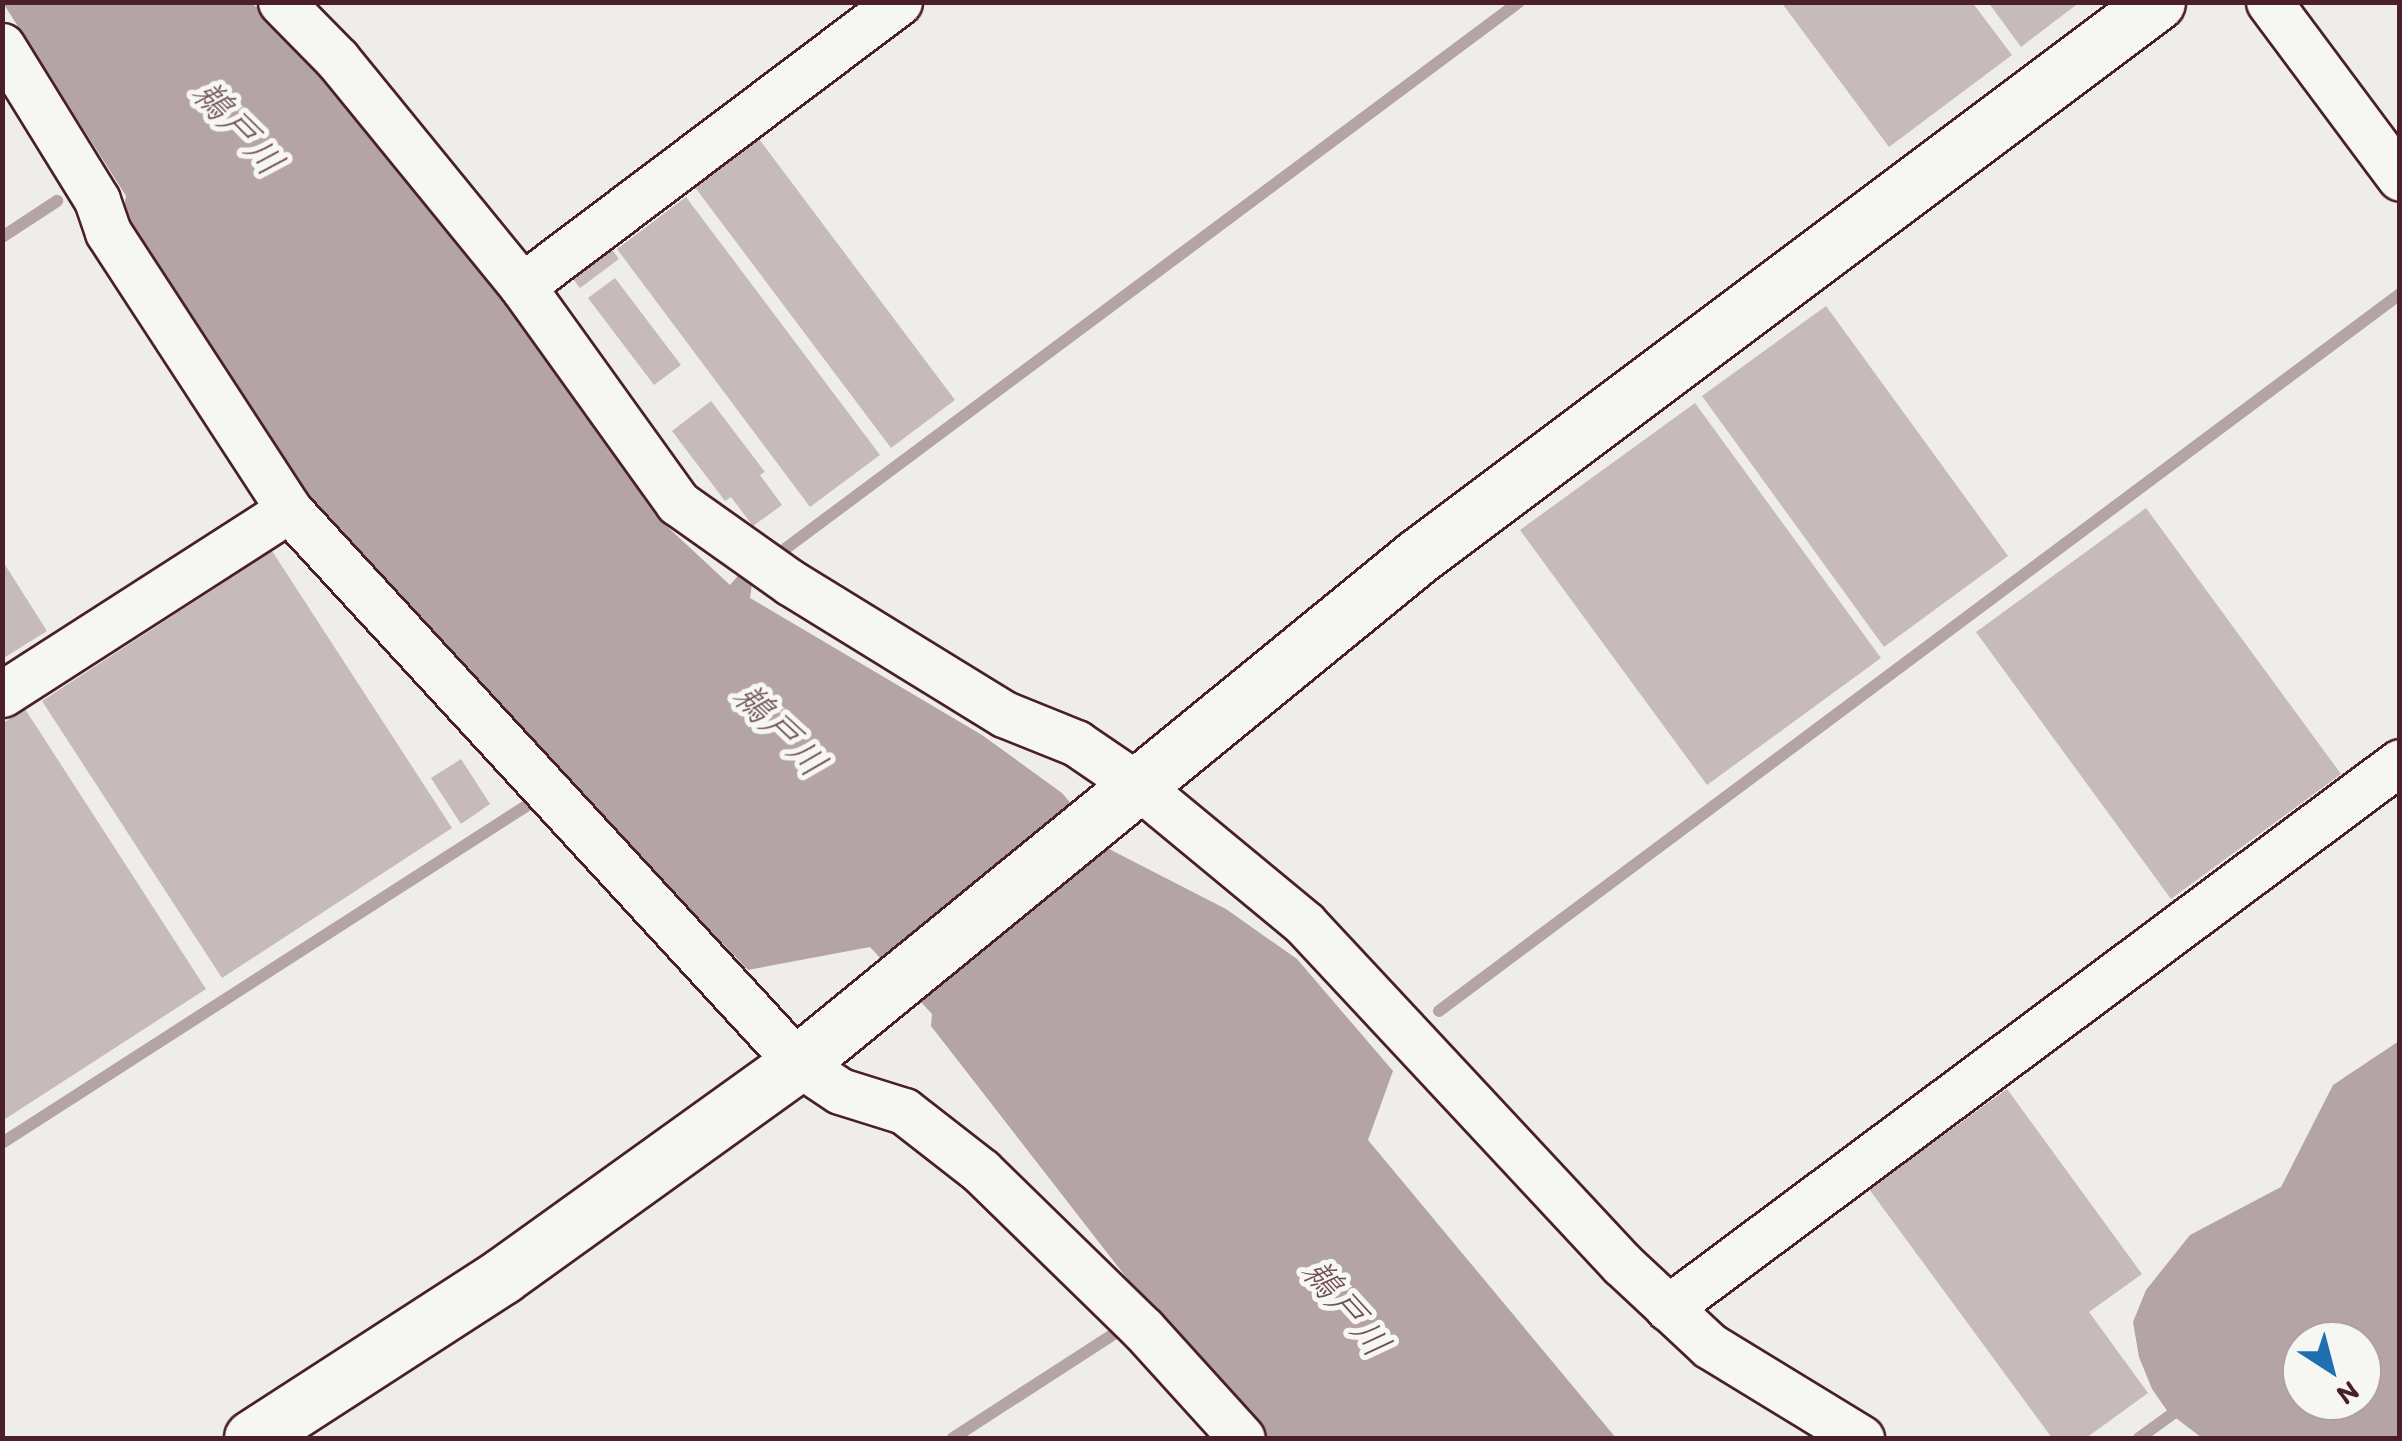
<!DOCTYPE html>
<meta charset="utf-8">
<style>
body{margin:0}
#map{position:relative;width:2402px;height:1441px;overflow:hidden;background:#efedea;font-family:Itim,"Klee One",sans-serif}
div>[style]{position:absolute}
.water>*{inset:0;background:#b4a4a5}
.stream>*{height:12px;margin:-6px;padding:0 6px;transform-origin:6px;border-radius:6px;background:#b4a4a5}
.building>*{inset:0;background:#c6babb}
.roads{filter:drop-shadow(2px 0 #4a1f2b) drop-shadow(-2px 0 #4a1f2b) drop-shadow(0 2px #4a1f2b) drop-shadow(0 -2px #4a1f2b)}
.minor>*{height:45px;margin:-22.5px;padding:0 22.5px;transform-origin:22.5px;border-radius:22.5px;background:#f6f6f2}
.tertiary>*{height:55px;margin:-27.5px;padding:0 27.5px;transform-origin:27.5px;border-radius:27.5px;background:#f6f6f2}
span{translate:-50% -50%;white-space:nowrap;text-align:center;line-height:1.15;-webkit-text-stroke:10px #f6f6f2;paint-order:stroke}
.water-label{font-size:38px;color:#6f4e56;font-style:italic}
.frame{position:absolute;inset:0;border:5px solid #4a1f2b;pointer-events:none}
.north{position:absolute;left:2282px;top:1321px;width:100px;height:100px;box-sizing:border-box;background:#f6f6f2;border:2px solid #b1a0a2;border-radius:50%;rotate:144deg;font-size:28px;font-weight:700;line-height:40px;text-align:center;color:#4a1f2b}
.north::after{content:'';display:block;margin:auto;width:35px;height:45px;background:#1f6fb2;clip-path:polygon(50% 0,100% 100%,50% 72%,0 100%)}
</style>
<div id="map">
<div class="water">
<i style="clip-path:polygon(3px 3px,250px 3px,282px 22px,477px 262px,658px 518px,730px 585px,742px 571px,753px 577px,750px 598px,982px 735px,1062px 793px,1111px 850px,1226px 909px,1297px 959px,1393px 1071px,1368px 1140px,1616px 1438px,1269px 1438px,1150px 1308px,931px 1026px,932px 1014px,870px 947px,748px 970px,317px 518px,121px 224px,126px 196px)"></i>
<i style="clip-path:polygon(evenodd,2399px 1041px,2399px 1438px,2202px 1438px,2168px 1412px,2152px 1389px,2139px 1357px,2133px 1322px,2146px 1290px,2190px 1235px,2281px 1187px,2333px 1085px,2399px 1041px,2302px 1341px,2362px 1341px,2362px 1401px,2302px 1401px,2302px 1341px)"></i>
</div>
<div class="stream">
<i style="left:2px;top:237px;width:66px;rotate:-33.2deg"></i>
<i style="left:785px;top:549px;width:915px;rotate:-36.69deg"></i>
<i style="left:1439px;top:1011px;width:1199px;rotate:-36.73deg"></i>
<i style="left:2px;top:1143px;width:632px;rotate:-32.74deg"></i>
<i style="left:953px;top:1438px;width:192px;rotate:-32.9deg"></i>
<i style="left:2139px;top:1438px;width:57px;rotate:-35.7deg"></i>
</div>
<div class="building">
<i style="clip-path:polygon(1781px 2px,1972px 2px,2012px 55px,1889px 147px)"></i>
<i style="clip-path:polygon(1988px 2px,2080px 2px,2021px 47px)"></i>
<i style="clip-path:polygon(759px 139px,955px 400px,891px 448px,694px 186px)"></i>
<i style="clip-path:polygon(686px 197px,880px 455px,810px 507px,617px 249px)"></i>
<i style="clip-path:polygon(609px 245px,619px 259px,580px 288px,570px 275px)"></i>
<i style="clip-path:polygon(615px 278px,681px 365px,654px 385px,588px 298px)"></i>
<i style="clip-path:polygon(1826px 306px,2008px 556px,1884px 647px,1702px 396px)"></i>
<i style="clip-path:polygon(711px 401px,765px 472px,760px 475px,782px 505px,753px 526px,731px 497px,725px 501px,672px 431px)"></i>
<i style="clip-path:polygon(1695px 403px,1881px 658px,1707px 785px,1520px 530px)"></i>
<i style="clip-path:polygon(2146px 508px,2341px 774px,2171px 899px,1976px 632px)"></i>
<i style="clip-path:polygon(272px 551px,452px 828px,222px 978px,42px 701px)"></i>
<i style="clip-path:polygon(2px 560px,47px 631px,2px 659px)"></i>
<i style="clip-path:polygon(25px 709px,206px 989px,2px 1121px,2px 724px)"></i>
<i style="clip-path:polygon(461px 759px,490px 804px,461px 824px,431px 778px)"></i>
<i style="clip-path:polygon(2007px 1089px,2142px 1274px,2089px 1312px,2148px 1393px,2086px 1438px,2052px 1438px,1869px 1189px)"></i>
</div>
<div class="roads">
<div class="minor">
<i style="left:281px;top:2px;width:80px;rotate:45.5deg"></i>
<i style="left:337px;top:59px;width:293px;rotate:50.8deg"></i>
<i style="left:522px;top:286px;width:267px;rotate:54.3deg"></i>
<i style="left:678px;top:503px;width:138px;rotate:35.3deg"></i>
<i style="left:791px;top:583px;width:250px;rotate:31.6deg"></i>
<i style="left:1004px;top:714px;width:78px;rotate:21.9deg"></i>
<i style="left:1076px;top:743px;width:73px;rotate:34.3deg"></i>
<i style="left:1136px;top:784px;width:219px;rotate:39.6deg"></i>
<i style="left:1305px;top:924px;width:465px;rotate:47deg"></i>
<i style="left:1622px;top:1264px;width:120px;rotate:43deg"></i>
<i style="left:1710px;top:1346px;width:177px;rotate:31.4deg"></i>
<i style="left:2269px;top:2px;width:219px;rotate:53.3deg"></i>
<i style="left:2px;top:46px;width:181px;rotate:58.3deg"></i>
<i style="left:97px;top:200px;width:34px;rotate:71deg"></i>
<i style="left:108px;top:232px;width:332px;rotate:56.9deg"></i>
<i style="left:289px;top:510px;width:752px;rotate:47.37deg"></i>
<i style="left:798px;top:1063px;width:50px;rotate:33.7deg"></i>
<i style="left:840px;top:1091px;width:67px;rotate:17.4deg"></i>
<i style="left:904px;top:1111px;width:98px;rotate:37.9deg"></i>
<i style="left:981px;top:1171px;width:226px;rotate:44.3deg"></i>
<i style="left:1143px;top:1329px;width:147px;rotate:47.8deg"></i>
<i style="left:522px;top:286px;width:472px;rotate:-37deg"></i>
<i style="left:2px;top:694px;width:341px;rotate:-32.7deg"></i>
<i style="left:1668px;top:1308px;width:913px;rotate:-36.72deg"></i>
</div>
<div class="tertiary">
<i style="left:252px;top:1438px;width:298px;rotate:-32.9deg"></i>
<i style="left:502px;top:1276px;width:365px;rotate:-35.7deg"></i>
<i style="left:798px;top:1063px;width:799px;rotate:-39.26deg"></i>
<i style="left:1417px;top:557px;width:925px;rotate:-36.87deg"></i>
</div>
</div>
<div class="water-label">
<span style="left:238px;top:128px;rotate:48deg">鵜戸川</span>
<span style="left:780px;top:730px;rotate:46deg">鵜戸川</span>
<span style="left:1346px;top:1308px;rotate:51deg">鵜戸川</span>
</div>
<div class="frame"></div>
<div class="north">N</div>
</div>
